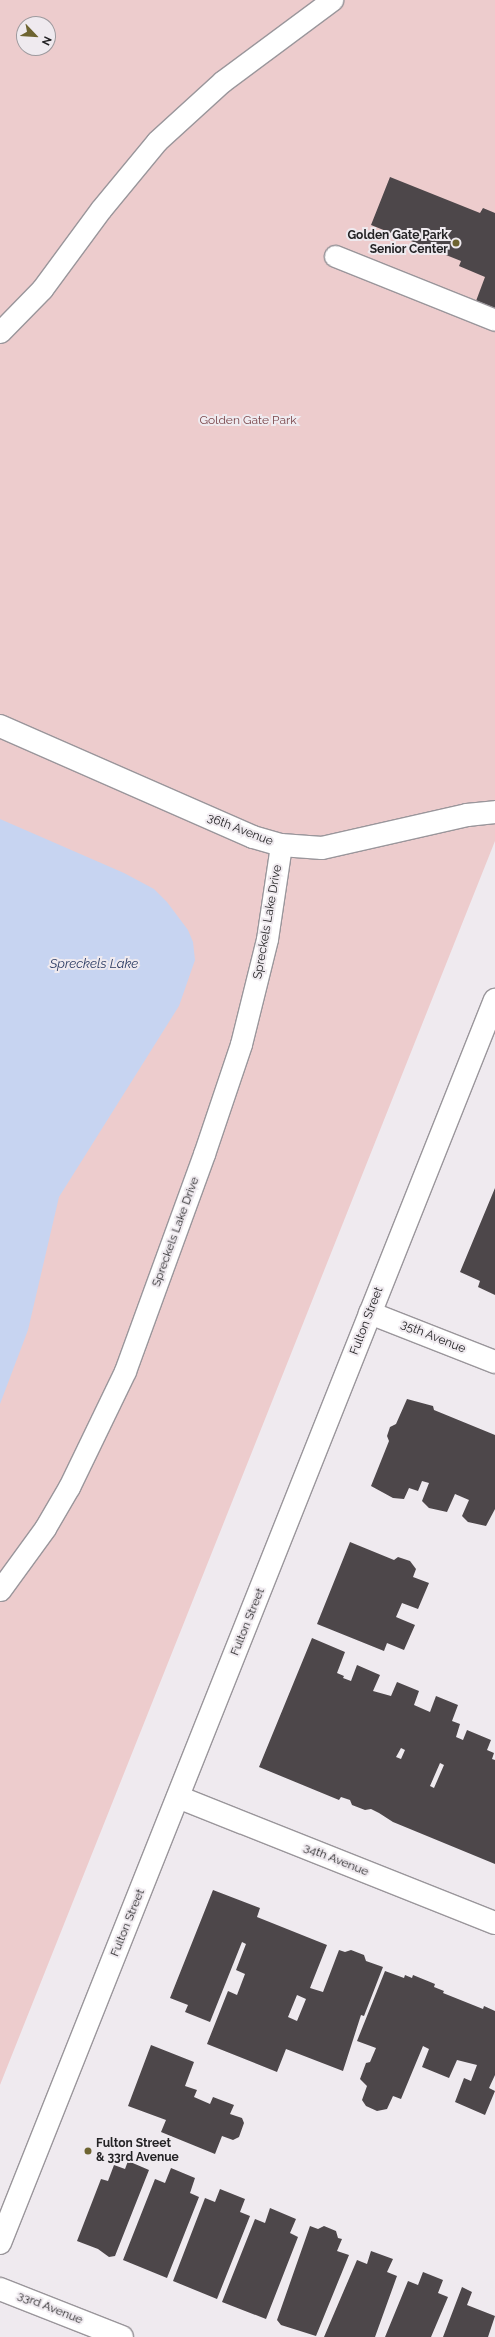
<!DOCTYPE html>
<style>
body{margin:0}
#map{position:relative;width:495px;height:2337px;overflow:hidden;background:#efeaef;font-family:Raleway,sans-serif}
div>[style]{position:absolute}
.green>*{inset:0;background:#edcccd}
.water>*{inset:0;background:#c7d4f1}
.building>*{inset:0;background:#4d474a}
.roads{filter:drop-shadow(1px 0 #9a969b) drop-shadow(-1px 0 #9a969b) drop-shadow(0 1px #9a969b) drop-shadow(0 -1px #9a969b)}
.lane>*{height:21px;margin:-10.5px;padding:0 10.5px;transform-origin:10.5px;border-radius:10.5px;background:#fff}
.street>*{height:22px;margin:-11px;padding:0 11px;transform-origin:11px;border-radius:11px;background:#fff}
.secondary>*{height:22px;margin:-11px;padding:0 11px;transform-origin:11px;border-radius:11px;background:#fff}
.dots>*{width:11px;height:11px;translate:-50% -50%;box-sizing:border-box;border:2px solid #efeaef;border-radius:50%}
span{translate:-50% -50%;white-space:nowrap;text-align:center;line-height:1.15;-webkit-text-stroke:4px #efeaef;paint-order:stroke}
.poi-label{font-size:12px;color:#242325;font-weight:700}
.right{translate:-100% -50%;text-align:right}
.left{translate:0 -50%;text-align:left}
.park-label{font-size:12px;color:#794549}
.street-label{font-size:12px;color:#242325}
.water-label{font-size:13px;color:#2a3a62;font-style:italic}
.north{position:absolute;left:16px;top:16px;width:40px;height:40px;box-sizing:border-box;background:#efeaef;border:1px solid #9e9a9e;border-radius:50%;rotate:115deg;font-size:11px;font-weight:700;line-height:16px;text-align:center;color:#242325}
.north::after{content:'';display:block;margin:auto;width:14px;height:18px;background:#6e6431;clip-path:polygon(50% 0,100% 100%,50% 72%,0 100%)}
</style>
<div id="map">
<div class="green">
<i style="clip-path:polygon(evenodd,0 0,495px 0,495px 841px,0 2085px,0 0,24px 24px,48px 24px,48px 48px,24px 48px,24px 24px)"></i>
</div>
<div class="water">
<i style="clip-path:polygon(0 819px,124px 873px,154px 889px,167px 902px,188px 930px,193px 942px,195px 960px,179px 1006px,59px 1197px,28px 1330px,0 1404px)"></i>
</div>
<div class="building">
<i style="clip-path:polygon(390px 177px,480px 213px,483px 208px,495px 213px,495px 309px,476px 301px,485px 277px,459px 266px,461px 261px,371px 225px)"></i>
<i style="clip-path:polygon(495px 1188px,495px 1295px,478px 1287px,480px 1281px,460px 1272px)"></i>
<i style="clip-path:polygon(407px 1399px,433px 1406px,434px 1410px,495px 1435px,495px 1509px,486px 1526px,468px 1522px,462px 1516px,469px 1500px,455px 1494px,447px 1512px,429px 1508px,422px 1501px,429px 1483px,422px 1481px,418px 1491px,409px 1488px,404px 1499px,393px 1498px,371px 1486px,389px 1441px,387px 1436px,390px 1427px,396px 1424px)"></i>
<i style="clip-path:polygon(350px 1542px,394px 1560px,398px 1557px,410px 1561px,416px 1569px,413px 1577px,429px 1583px,418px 1609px,402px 1603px,396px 1617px,415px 1625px,404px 1650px,387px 1643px,384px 1651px,317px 1624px)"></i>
<i style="clip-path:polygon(evenodd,312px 1638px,345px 1652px,337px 1673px,344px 1676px,343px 1678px,351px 1681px,357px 1665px,380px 1675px,373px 1691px,391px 1696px,397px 1682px,419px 1691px,414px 1705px,430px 1712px,436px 1696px,458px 1705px,452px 1721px,460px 1724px,456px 1737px,463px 1740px,467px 1730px,491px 1740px,487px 1750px,494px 1753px,492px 1759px,495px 1760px,495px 1864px,393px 1822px,379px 1813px,371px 1809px,365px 1810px,352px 1805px,350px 1800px,341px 1797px,339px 1800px,259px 1767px,312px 1638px,401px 1748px,405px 1750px,401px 1759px,396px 1757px,401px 1748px,312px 1638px,440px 1763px,444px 1765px,434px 1788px,430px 1786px,440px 1763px)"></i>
<i style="clip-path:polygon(evenodd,213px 1890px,260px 1908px,257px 1917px,327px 1945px,310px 1988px,323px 1992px,339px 1950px,345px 1952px,351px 1950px,364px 1955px,366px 1961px,383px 1967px,364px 2016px,361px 2015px,343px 2071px,286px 2049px,277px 2072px,207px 2044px,228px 1991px,237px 1995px,245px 1974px,236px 1970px,246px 1944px,242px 1942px,210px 2022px,185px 2012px,188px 2005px,170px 1998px,213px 1890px,297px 1995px,306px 1999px,297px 2021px,288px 2017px,297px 1995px)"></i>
<i style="clip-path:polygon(385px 1971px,404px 1978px,405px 1975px,412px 1978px,413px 1975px,435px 1984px,434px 1987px,444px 1991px,443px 1993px,483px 2009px,484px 2006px,495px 2011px,495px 2075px,489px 2088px,495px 2091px,485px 2115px,455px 2102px,464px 2078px,471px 2081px,477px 2065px,457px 2060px,449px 2078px,422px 2067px,429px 2049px,423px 2046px,401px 2099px,393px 2096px,387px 2109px,377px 2111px,366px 2106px,362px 2100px,367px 2086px,360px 2079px,366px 2063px,370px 2062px,376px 2048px,357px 2041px)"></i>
<i style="clip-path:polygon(151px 2045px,194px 2062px,185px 2086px,197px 2090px,194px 2097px,210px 2104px,213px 2097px,234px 2105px,230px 2114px,242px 2118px,244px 2123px,239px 2137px,233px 2140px,222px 2136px,215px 2154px,161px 2132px,166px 2120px,128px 2106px)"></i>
<i style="clip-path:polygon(128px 2161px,149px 2170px,115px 2256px,109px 2257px,98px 2249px,77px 2241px,101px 2179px,108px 2181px,114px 2165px,125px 2169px)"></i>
<i style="clip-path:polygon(171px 2168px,195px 2178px,190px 2193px,199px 2197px,167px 2278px,123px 2260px,155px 2179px,165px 2183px)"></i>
<i style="clip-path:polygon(220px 2189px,245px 2199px,240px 2212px,250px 2216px,217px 2299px,173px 2281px,205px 2198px,215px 2202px)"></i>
<i style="clip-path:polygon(270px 2208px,296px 2219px,290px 2233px,298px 2237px,266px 2319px,222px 2302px,255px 2219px,265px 2223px)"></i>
<i style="clip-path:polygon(310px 2226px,318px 2229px,324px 2226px,336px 2231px,338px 2238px,342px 2239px,337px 2251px,349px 2255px,316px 2336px,281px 2325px,277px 2320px)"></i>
<i style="clip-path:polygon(371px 2251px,393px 2259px,387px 2272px,397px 2276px,375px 2337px,324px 2337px,357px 2260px,367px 2264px)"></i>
<i style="clip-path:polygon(423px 2272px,443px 2280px,438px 2293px,448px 2297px,431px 2337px,385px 2337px,408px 2281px,418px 2285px)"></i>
<i style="clip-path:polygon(462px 2287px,472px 2292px,467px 2305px,495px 2316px,488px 2337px,443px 2337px)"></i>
</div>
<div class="roads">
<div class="lane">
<i style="left:335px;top:256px;width:172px;rotate:21.8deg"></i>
<i style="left:0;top:332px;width:60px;rotate:-45.7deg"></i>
<i style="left:42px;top:289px;width:99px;rotate:-53.6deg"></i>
<i style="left:101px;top:209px;width:88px;rotate:-50.5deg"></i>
<i style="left:157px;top:141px;width:89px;rotate:-42.3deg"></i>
<i style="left:223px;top:81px;width:136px;rotate:-36.6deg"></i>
<i style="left:0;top:1590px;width:77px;rotate:-54deg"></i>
<i style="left:45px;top:1528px;width:48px;rotate:-59.7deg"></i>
<i style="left:69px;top:1487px;width:129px;rotate:-64.2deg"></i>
<i style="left:125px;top:1371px;width:231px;rotate:-70deg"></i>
<i style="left:204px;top:1154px;width:116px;rotate:-71.4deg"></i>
<i style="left:241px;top:1044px;width:108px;rotate:-76.1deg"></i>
<i style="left:267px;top:939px;width:95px;rotate:-81.5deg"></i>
</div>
<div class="street">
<i style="left:370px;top:1313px;width:134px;rotate:21.4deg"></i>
<i style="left:178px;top:1797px;width:341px;rotate:21.7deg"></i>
<i style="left:0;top:2289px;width:131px;rotate:21.5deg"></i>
</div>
<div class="secondary">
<i style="left:0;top:726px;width:276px;rotate:23.7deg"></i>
<i style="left:253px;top:837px;width:29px;rotate:16deg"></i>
<i style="left:281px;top:845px;width:41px;rotate:4.2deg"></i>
<i style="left:322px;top:848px;width:149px;rotate:-12.8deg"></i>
<i style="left:467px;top:815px;width:28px;rotate:-6deg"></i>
<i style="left:0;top:2243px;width:1338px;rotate:-68.29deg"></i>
</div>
</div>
<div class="dots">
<i style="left:456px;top:243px;background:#6e6431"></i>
<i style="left:88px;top:2151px;background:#6e6431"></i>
</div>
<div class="poi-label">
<span class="right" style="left:448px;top:243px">Golden Gate Park<br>Senior Center</span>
<span class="left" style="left:96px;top:2151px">Fulton Street<br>&amp; 33rd Avenue</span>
</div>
<div class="park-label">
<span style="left:248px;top:421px">Golden Gate Park</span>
</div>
<div class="street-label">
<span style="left:240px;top:830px;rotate:21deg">36th Avenue</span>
<span style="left:268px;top:922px;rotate:-80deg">Spreckels Lake Drive</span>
<span style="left:176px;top:1232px;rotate:-70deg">Spreckels Lake Drive</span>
<span style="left:367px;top:1321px;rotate:-69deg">Fulton Street</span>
<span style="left:433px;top:1337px;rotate:22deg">35th Avenue</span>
<span style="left:248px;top:1622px;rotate:-68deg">Fulton Street</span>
<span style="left:336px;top:1860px;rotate:22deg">34th Avenue</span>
<span style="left:128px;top:1923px;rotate:-68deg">Fulton Street</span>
<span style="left:50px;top:2308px;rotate:22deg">33rd Avenue</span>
</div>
<div class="water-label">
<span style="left:94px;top:964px">Spreckels Lake</span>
</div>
<div class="north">N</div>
</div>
